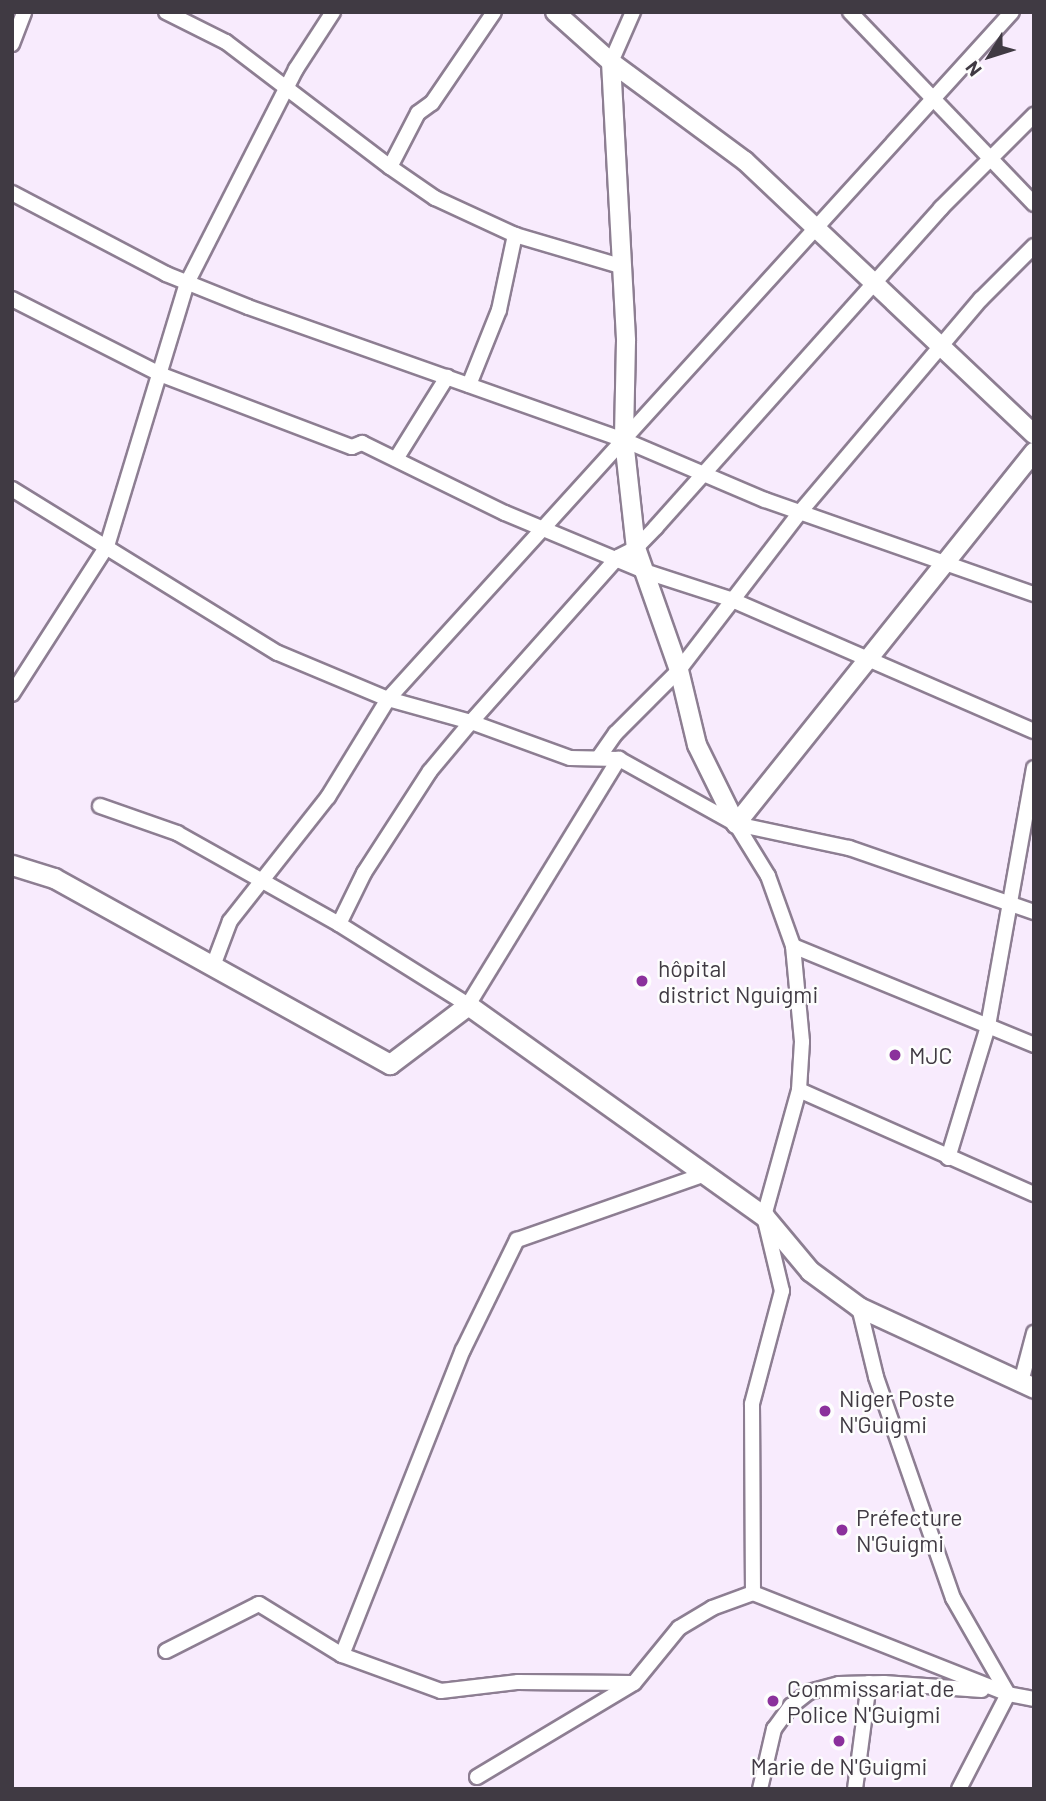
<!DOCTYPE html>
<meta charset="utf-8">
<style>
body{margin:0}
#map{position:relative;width:1046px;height:1801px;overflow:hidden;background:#f8ebfd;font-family:Barlow,sans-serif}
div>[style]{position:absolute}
.roads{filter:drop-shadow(2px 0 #8d7e92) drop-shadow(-2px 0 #8d7e92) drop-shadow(0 2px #8d7e92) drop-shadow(0 -2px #8d7e92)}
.minor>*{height:14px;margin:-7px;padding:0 7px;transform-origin:7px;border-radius:7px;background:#fff}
.tertiary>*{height:18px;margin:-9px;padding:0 9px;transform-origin:9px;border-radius:9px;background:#fff}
.secondary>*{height:19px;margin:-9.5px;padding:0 9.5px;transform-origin:9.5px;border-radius:9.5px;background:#fff}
.dots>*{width:19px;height:19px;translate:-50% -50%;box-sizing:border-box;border:4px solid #fdfdfd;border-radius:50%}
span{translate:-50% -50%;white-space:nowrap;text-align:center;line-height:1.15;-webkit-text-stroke:5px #fdfdfd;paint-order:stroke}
.poi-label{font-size:23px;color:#403a43}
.left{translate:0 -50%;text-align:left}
.frame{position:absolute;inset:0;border:14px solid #403a43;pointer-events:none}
.north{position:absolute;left:955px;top:21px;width:70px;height:70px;-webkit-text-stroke:5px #fdfdfd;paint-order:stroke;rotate:232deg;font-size:19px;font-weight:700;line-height:28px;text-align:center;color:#403a43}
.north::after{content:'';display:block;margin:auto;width:24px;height:32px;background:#403a43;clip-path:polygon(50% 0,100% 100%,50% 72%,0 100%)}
</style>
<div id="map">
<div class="roads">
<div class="minor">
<i style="left:166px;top:12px;width:67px;rotate:26.6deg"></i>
<i style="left:226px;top:42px;width:206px;rotate:37.3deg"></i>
<i style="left:390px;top:167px;width:61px;rotate:-62.6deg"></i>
<i style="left:418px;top:113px;width:17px;rotate:-36deg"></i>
<i style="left:432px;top:103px;width:110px;rotate:-55.7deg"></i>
<i style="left:850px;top:12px;width:266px;rotate:46.2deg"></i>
<i style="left:12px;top:44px;width:34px;rotate:-69deg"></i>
<i style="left:611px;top:62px;width:55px;rotate:-66.3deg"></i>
<i style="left:390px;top:167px;width:55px;rotate:34.6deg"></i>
<i style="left:435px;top:198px;width:88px;rotate:24.8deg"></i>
<i style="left:515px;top:235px;width:109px;rotate:16.4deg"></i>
<i style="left:12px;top:193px;width:174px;rotate:27.7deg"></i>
<i style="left:166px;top:274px;width:88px;rotate:21.9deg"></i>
<i style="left:248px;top:307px;width:399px;rotate:19.5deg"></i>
<i style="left:624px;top:440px;width:153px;rotate:23.1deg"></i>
<i style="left:765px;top:500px;width:285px;rotate:19.3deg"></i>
<i style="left:12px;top:299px;width:168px;rotate:26.9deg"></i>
<i style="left:162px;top:375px;width:203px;rotate:20.8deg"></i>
<i style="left:352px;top:447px;width:11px;rotate:-22deg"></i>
<i style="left:362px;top:443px;width:159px;rotate:26.1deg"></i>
<i style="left:505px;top:513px;width:154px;rotate:22.6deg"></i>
<i style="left:647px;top:572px;width:87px;rotate:18deg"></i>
<i style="left:730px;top:599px;width:331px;rotate:23.5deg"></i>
<i style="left:469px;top:385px;width:81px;rotate:-68.2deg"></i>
<i style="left:499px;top:310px;width:77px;rotate:-78deg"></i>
<i style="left:396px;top:459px;width:97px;rotate:-58.1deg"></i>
<i style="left:12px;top:489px;width:312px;rotate:31.7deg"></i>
<i style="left:278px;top:653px;width:119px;rotate:22.7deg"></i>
<i style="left:388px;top:699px;width:86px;rotate:15.5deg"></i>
<i style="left:471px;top:722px;width:105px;rotate:20deg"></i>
<i style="left:570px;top:758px;width:49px;rotate:1.2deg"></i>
<i style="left:619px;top:759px;width:134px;rotate:29.1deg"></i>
<i style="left:736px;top:824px;width:116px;rotate:12deg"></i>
<i style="left:849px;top:848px;width:196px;rotate:19.1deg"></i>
<i style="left:12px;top:694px;width:176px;rotate:-57.3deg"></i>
<i style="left:107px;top:546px;width:275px;rotate:-73.1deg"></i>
<i style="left:187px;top:283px;width:240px;rotate:-63deg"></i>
<i style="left:296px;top:69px;width:68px;rotate:-57deg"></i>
<i style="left:599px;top:757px;width:29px;rotate:-55deg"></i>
<i style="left:616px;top:733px;width:89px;rotate:-45deg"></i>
<i style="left:679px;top:670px;width:200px;rotate:-52.5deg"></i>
<i style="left:801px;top:511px;width:278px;rotate:-49.7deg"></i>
<i style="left:981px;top:299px;width:75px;rotate:-45deg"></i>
<i style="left:100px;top:806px;width:82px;rotate:19.3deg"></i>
<i style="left:177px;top:833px;width:186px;rotate:29.3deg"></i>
<i style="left:339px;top:924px;width:152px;rotate:32.1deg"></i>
<i style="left:468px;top:1005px;width:289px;rotate:-58.5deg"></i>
<i style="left:736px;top:824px;width:61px;rotate:58.4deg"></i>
<i style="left:768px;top:876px;width:74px;rotate:70.3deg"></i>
<i style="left:793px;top:946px;width:96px;rotate:84.6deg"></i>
<i style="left:802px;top:1042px;width:48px;rotate:93.6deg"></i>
<i style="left:799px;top:1090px;width:131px;rotate:105.5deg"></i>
<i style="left:764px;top:1216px;width:77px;rotate:76.5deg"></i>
<i style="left:782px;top:1291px;width:117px;rotate:104.9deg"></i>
<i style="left:752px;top:1404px;width:189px;rotate:89.7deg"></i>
<i style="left:339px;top:924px;width:57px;rotate:-63.9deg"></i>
<i style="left:364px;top:873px;width:121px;rotate:-57.1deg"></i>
<i style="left:430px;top:771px;width:64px;rotate:-50.1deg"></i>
<i style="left:471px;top:722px;width:221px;rotate:-48.3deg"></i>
<i style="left:618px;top:557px;width:20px;rotate:-27deg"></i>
<i style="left:636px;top:548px;width:29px;rotate:-46deg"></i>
<i style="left:656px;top:527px;width:428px;rotate:-48.2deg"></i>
<i style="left:941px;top:208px;width:132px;rotate:-45deg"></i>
<i style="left:793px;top:946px;width:261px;rotate:22.3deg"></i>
<i style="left:213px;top:966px;width:48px;rotate:-69.3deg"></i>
<i style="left:230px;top:921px;width:158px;rotate:-51.7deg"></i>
<i style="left:328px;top:797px;width:115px;rotate:-58.5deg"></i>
<i style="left:388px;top:699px;width:928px;rotate:-47.75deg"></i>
<i style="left:799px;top:1090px;width:257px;rotate:23.9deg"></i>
<i style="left:948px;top:1158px;width:138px;rotate:-73.1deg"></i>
<i style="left:988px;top:1026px;width:262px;rotate:-79.9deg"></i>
<i style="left:859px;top:1307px;width:72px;rotate:76.3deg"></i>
<i style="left:876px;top:1377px;width:234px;rotate:70.8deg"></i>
<i style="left:953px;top:1598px;width:111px;rotate:60.2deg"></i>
<i style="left:1008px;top:1694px;width:26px;rotate:11deg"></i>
<i style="left:1021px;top:1382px;width:51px;rotate:-75.1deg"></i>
<i style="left:166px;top:1651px;width:104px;rotate:-26.8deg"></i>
<i style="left:259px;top:1604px;width:97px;rotate:31.6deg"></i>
<i style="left:342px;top:1655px;width:105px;rotate:20deg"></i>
<i style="left:441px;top:1691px;width:78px;rotate:-6.7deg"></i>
<i style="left:518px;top:1682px;width:115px;rotate:0.5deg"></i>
<i style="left:342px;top:1655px;width:328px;rotate:-68.4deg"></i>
<i style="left:463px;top:1350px;width:123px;rotate:-63.9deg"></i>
<i style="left:517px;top:1240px;width:199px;rotate:-19.3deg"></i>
<i style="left:477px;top:1777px;width:183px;rotate:-30.9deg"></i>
<i style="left:634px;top:1683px;width:71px;rotate:-50.7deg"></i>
<i style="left:679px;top:1628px;width:39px;rotate:-31deg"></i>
<i style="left:712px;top:1608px;width:44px;rotate:-20.1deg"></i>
<i style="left:753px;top:1593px;width:274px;rotate:21.6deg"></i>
<i style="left:760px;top:1789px;width:62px;rotate:-76.9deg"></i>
<i style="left:774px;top:1729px;width:29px;rotate:-54deg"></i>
<i style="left:791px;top:1706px;width:23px;rotate:-38deg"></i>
<i style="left:809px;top:1692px;width:31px;rotate:-15deg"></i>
<i style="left:839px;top:1684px;width:45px;rotate:-1.3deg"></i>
<i style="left:884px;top:1683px;width:98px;rotate:4.1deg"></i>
<i style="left:855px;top:1789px;width:107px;rotate:-82.5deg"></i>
<i style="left:959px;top:1789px;width:107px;rotate:-62.7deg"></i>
</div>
<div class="tertiary">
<i style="left:555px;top:12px;width:75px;rotate:41.8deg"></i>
<i style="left:611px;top:62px;width:167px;rotate:36.5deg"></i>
<i style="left:745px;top:161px;width:398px;rotate:43.4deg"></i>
<i style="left:611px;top:62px;width:279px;rotate:86.9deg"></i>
<i style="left:626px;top:341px;width:99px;rotate:91.2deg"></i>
<i style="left:624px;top:440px;width:109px;rotate:83.7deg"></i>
<i style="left:636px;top:548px;width:129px;rotate:70.6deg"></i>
<i style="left:679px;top:670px;width:77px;rotate:76.5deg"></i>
<i style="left:697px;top:745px;width:88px;rotate:63.7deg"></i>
<i style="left:736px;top:824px;width:477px;rotate:-51.3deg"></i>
</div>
<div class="secondary">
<i style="left:12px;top:865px;width:44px;rotate:17.2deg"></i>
<i style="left:54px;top:878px;width:384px;rotate:29deg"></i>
<i style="left:390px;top:1064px;width:98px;rotate:-37.1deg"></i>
<i style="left:468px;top:1005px;width:364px;rotate:35.5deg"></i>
<i style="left:764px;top:1216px;width:72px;rotate:50.1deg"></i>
<i style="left:810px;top:1271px;width:61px;rotate:36.3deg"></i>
<i style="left:859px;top:1307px;width:193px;rotate:24.8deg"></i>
</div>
</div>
<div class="dots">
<i style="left:642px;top:981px;background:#8b319c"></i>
<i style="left:895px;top:1055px;background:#8b319c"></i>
<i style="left:825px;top:1411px;background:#8b319c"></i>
<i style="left:842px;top:1530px;background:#8b319c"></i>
<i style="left:773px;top:1701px;background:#8b319c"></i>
<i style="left:839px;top:1741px;background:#8b319c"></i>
</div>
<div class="poi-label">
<span class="left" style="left:658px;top:981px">hôpital<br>district Nguigmi</span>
<span class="left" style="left:909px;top:1055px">MJC</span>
<span class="left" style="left:839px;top:1411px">Niger Poste<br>N'Guigmi</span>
<span class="left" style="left:856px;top:1530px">Préfecture<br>N'Guigmi</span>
<span class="left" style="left:787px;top:1701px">Commissariat de<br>Police N'Guigmi</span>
<span style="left:839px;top:1766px">Marie de N'Guigmi</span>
</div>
<div class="frame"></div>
<div class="north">N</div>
</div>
